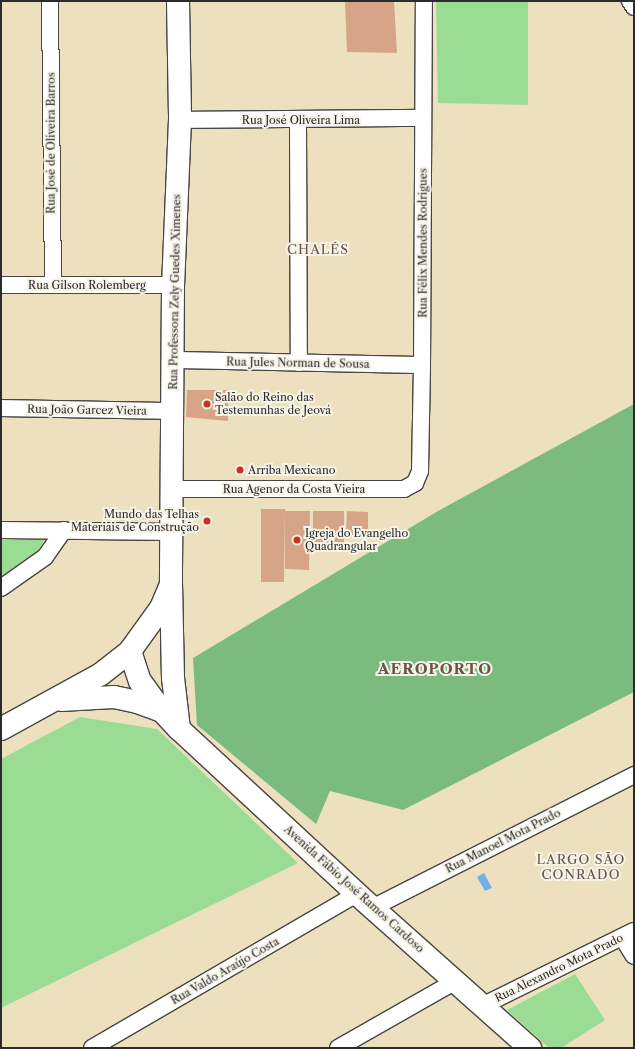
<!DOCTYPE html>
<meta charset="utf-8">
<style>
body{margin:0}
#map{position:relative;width:635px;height:1049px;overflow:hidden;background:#ece0bf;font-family:"Libre Caslon Text",serif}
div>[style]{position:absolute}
.green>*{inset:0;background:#9adc94}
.forest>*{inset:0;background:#7bbc7e}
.water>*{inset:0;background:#75afe5}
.building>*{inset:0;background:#d6a487}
.roads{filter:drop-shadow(1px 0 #484641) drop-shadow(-1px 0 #484641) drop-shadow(0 1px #484641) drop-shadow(0 -1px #484641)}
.street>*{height:16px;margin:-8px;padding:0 8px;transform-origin:8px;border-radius:8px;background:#fff}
.secondary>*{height:22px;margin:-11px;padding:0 11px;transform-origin:11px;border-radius:11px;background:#fff}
.dots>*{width:11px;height:11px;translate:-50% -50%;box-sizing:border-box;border:2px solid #f7f3e8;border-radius:50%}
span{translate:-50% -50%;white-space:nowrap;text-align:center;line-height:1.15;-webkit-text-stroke:4px #f7f3e8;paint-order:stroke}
.street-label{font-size:11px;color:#2b2b2b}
.poi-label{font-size:11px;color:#2b2b2b}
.left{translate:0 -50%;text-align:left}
.right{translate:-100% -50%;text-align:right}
.quarter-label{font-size:13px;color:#67554b;letter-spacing:1px}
.district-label{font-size:15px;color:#67554b;font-weight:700;letter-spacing:1px}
.frame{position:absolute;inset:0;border:2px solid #2b2b2b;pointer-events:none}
</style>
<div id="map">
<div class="green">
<i style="clip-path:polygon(436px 1px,528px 1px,528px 105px,438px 103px)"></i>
<i style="clip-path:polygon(1px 540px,44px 540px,31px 564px,1px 585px)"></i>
<i style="clip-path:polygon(80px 717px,157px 729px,298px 863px,1px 1008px,1px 759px)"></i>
<i style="clip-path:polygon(575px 974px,605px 1020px,561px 1048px,549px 1048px,507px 1010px)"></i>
</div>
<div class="forest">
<i style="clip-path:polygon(634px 404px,634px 692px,403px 810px,330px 791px,316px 824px,197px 725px,193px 658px,438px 511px)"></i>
</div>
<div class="water">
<i style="clip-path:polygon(484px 873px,492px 888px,485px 891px,477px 877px)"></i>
</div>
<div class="building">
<i style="clip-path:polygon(345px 1px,394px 1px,397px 53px,347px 52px)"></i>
<i style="clip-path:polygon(187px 390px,228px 390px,228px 421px,186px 417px)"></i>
<i style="clip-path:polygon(261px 509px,285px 509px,284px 582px,261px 582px)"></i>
<i style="clip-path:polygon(285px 511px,310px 511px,309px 570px,285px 569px)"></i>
<i style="clip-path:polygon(313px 511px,344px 511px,344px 547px,313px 547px)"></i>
<i style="clip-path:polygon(347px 511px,368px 512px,368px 536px,346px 535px)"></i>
</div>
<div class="roads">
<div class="street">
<i style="left:50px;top:1px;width:284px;rotate:89.4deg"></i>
<i style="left:630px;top:1px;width:7px;rotate:56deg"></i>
<i style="left:180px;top:120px;width:243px;rotate:-0.5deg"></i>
<i style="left:298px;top:121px;width:242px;rotate:89.8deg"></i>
<i style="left:1px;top:285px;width:172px"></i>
<i style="left:174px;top:360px;width:248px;rotate:1.2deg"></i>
<i style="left:1px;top:408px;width:171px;rotate:1deg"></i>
<i style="left:171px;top:489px;width:233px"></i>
<i style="left:404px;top:489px;width:13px;rotate:-29deg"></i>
<i style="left:415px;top:483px;width:13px;rotate:-67deg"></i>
<i style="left:420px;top:471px;width:106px;rotate:-88.9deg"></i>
<i style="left:422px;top:365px;width:364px;rotate:-89.7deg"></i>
<i style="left:1px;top:530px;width:171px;rotate:0.7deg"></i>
<i style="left:1px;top:588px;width:54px;rotate:-35.2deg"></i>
<i style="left:45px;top:557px;width:33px;rotate:-55deg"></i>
<i style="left:372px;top:908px;width:294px;rotate:-26.9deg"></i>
<i style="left:622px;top:937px;width:22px;rotate:58deg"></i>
<i style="left:484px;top:1005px;width:167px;rotate:-26.3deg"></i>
<i style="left:92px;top:1048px;width:306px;rotate:-30.2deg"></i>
<i style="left:338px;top:1048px;width:136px;rotate:-29.6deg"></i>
</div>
<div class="secondary">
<i style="left:178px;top:1px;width:119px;rotate:89deg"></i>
<i style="left:180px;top:120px;width:165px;rotate:92.4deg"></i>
<i style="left:173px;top:285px;width:298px;rotate:90.4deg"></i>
<i style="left:171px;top:583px;width:95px;rotate:88.8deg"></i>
<i style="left:173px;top:678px;width:51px;rotate:83.3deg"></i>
<i style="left:130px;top:651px;width:32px;rotate:72deg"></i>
<i style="left:140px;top:681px;width:37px;rotate:54deg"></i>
<i style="left:162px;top:711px;width:25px;rotate:47deg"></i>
<i style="left:179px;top:729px;width:243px;rotate:42.8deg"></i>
<i style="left:357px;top:894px;width:232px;rotate:41.7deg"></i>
<i style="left:61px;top:700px;width:53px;rotate:-3.2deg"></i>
<i style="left:114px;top:697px;width:24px;rotate:12deg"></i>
<i style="left:137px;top:702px;width:27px;rotate:20deg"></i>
<i style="left:1px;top:729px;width:114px;rotate:-28.8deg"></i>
<i style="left:101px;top:674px;width:37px;rotate:-38deg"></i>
<i style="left:130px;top:651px;width:53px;rotate:-54.2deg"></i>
<i style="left:161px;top:608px;width:23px;rotate:-67deg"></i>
</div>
</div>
<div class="dots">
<i style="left:207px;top:404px;background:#c8321e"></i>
<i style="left:240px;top:470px;background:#c8321e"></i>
<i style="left:207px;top:521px;background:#c8321e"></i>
<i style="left:297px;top:540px;background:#c8321e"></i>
</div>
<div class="street-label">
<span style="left:301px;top:120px">Rua José Oliveira Lima</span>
<span style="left:51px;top:143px;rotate:-90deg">Rua José de Oliveira Barros</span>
<span style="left:423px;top:243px;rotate:-90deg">Rua Félix Mendes Rodrigues</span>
<span style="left:87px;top:285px">Rua Gilson Rolemberg</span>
<span style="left:175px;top:292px;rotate:-89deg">Rua Professora Zely Guedes Ximenes</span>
<span style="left:298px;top:363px;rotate:1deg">Rua Jules Norman de Sousa</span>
<span style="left:87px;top:410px;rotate:1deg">Rua João Garcez Vieira</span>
<span style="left:294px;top:489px">Rua Agenor da Costa Vieira</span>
<span style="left:503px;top:841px;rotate:-27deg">Rua Manoel Mota Prado</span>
<span style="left:354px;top:889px;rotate:42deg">Avenida Fábio José Ramos Cardoso</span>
<span style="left:559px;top:968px;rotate:-26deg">Rua Alexandro Mota Prado</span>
<span style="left:225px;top:971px;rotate:-30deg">Rua Valdo Araújo Costa</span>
</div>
<div class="poi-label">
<span class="left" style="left:215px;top:404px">Salão do Reino das<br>Testemunhas de Jeová</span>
<span class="left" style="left:248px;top:470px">Arriba Mexicano</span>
<span class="right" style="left:199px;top:521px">Mundo das Telhas<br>Materiais de Construção</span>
<span class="left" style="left:305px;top:540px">Igreja do Evangelho<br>Quadrangular</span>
</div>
<div class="quarter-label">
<span style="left:318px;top:249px">CHALÉS</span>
<span style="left:581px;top:867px">LARGO SÃO<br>CONRADO</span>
</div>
<div class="district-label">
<span style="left:435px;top:669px">AEROPORTO</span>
</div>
<div class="frame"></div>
</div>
